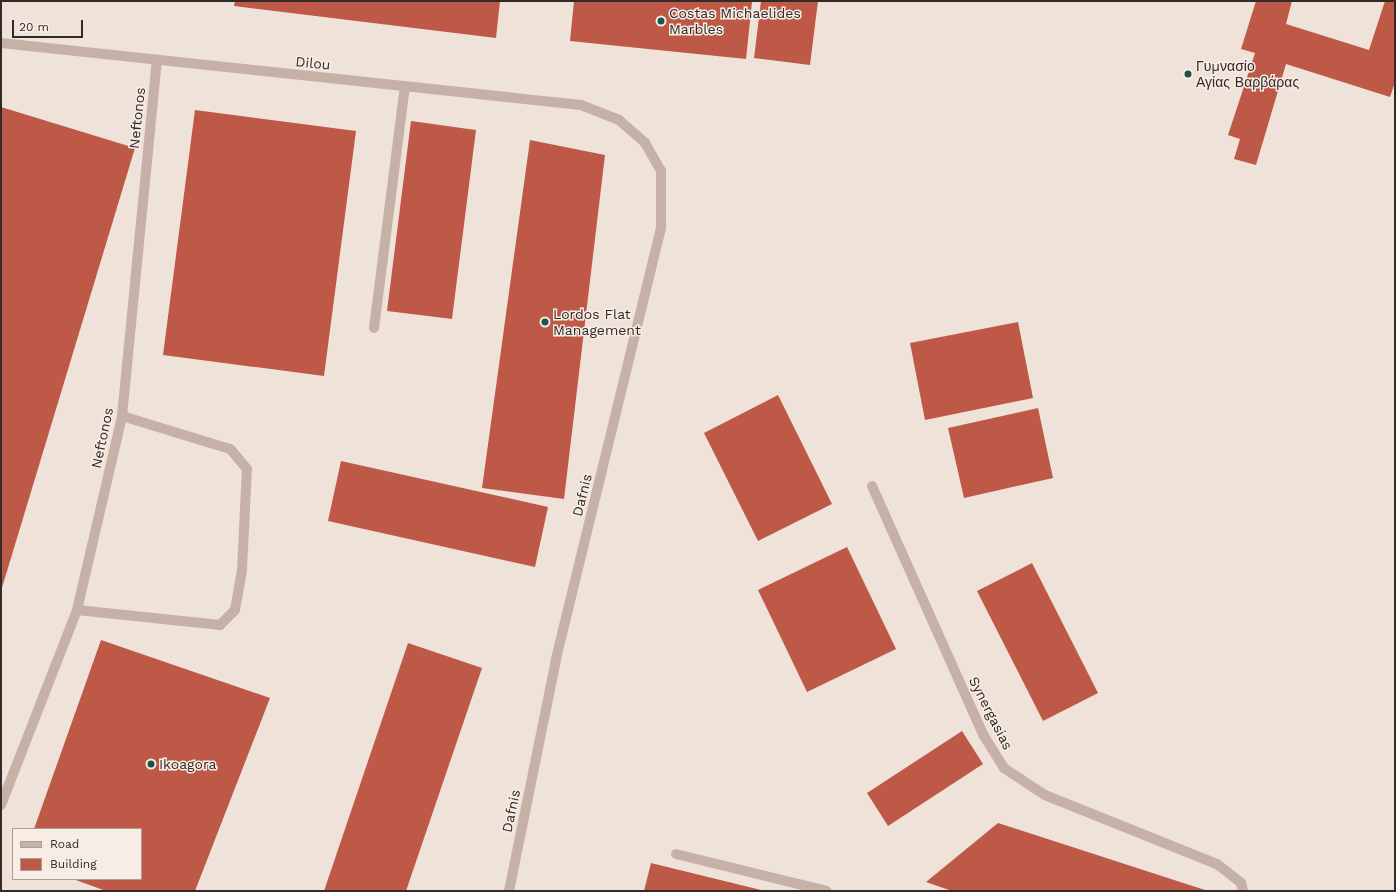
<!DOCTYPE html>
<meta charset="utf-8">
<style>
body{margin:0}
#map{position:relative;width:1396px;height:892px;overflow:hidden;background:#efe2d9;font-family:"Work Sans",sans-serif}
div>[style]{position:absolute}
.building>*{inset:0;background:#be5948}
.minor>*{height:10px;margin:-5px;padding:0 5px;transform-origin:5px;border-radius:5px;background:#c6b1a6}
.dots>*{width:11px;height:11px;translate:-50% -50%;box-sizing:border-box;border:2px solid #f7ede4;border-radius:50%}
span{translate:-50% -50%;white-space:nowrap;text-align:center;line-height:1.15;-webkit-text-stroke:3px #f7ede4;paint-order:stroke}
.poi-label{font-size:14px;color:#332926}
.left{translate:0 -50%;text-align:left}
.street-label{font-size:14px;color:#332926}
.frame{position:absolute;inset:0;border:2px solid #332926;pointer-events:none}
.legend{position:absolute;left:12px;top:828px;width:130px;height:52px;box-sizing:border-box;background:#f7ede4;border:1px solid #a99f98;margin:0;padding:5px 7px;list-style:none;font-size:12px;color:#332926}
.legend li{display:flex;align-items:center;gap:8px;height:20px}
.legend b{width:20px;border:1px solid #a99f98}
.scale{position:absolute;left:12px;top:20px;width:71px;height:18px;box-sizing:border-box;border:2px solid #332926;border-top:0;padding-left:5px;font-size:12px;line-height:14px;white-space:nowrap;color:#332926;-webkit-text-stroke:3px #f7ede4;paint-order:stroke}
</style>
<div id="map">
<div class="building">
<i style="clip-path:polygon(235px 1px,500px 1px,496px 38px,234px 6px)"></i>
<i style="clip-path:polygon(574px 1px,752px 2px,746px 59px,570px 41px)"></i>
<i style="clip-path:polygon(761px 1px,818px 1px,810px 65px,754px 58px)"></i>
<i style="clip-path:polygon(1256px 1px,1292px 1px,1286px 24px,1369px 50px,1385px 1px,1395px 1px,1395px 82px,1390px 97px,1286px 64px,1256px 165px,1234px 159px,1240px 139px,1228px 135px,1255px 53px,1241px 49px)"></i>
<i style="clip-path:polygon(1px 107px,135px 148px,1px 591px)"></i>
<i style="clip-path:polygon(195px 110px,356px 131px,324px 376px,163px 355px)"></i>
<i style="clip-path:polygon(411px 121px,476px 130px,452px 319px,387px 311px)"></i>
<i style="clip-path:polygon(530px 140px,605px 155px,564px 499px,482px 488px)"></i>
<i style="clip-path:polygon(1018px 322px,1033px 398px,925px 420px,910px 343px)"></i>
<i style="clip-path:polygon(778px 395px,832px 504px,758px 541px,704px 433px)"></i>
<i style="clip-path:polygon(1038px 408px,1053px 478px,964px 498px,948px 428px)"></i>
<i style="clip-path:polygon(341px 461px,548px 507px,535px 567px,328px 521px)"></i>
<i style="clip-path:polygon(847px 547px,896px 649px,807px 692px,758px 590px)"></i>
<i style="clip-path:polygon(1032px 563px,1098px 693px,1043px 721px,977px 591px)"></i>
<i style="clip-path:polygon(101px 640px,270px 698px,195px 891px,106px 891px,73px 879px,141px 879px,141px 829px,34px 829px)"></i>
<i style="clip-path:polygon(408px 643px,482px 668px,406px 891px,324px 891px)"></i>
<i style="clip-path:polygon(962px 731px,983px 764px,888px 826px,867px 793px)"></i>
<i style="clip-path:polygon(998px 823px,1208px 891px,952px 891px,926px 882px)"></i>
<i style="clip-path:polygon(651px 863px,761px 890px,761px 891px,644px 891px)"></i>
</div>
<div class="minor">
<i style="left:1px;top:43px;width:583px;rotate:6.1deg"></i>
<i style="left:581px;top:105px;width:41px;rotate:21.5deg"></i>
<i style="left:619px;top:120px;width:35px;rotate:41deg"></i>
<i style="left:645px;top:143px;width:32px;rotate:60deg"></i>
<i style="left:661px;top:171px;width:57px;rotate:90deg"></i>
<i style="left:661px;top:228px;width:445px;rotate:103.7deg"></i>
<i style="left:556px;top:660px;width:236px;rotate:101.5deg"></i>
<i style="left:374px;top:328px;width:243px;rotate:-82.7deg"></i>
<i style="left:872px;top:486px;width:274px;rotate:65.9deg"></i>
<i style="left:984px;top:736px;width:38px;rotate:58deg"></i>
<i style="left:1004px;top:768px;width:49px;rotate:33.4deg"></i>
<i style="left:1045px;top:795px;width:185px;rotate:21.9deg"></i>
<i style="left:1217px;top:864px;width:31px;rotate:38deg"></i>
<i style="left:1241px;top:883px;width:8px;rotate:76deg"></i>
<i style="left:77px;top:610px;width:144px;rotate:6deg"></i>
<i style="left:220px;top:625px;width:21px;rotate:-45deg"></i>
<i style="left:235px;top:610px;width:41px;rotate:-80.1deg"></i>
<i style="left:242px;top:570px;width:101px;rotate:-87.2deg"></i>
<i style="left:247px;top:469px;width:26px;rotate:-130deg"></i>
<i style="left:230px;top:449px;width:113px;rotate:-163deg"></i>
<i style="left:1px;top:805px;width:209px;rotate:-68.7deg"></i>
<i style="left:77px;top:610px;width:199px;rotate:-76.9deg"></i>
<i style="left:122px;top:416px;width:358px;rotate:-84.4deg"></i>
<i style="left:676px;top:854px;width:155px;rotate:13.8deg"></i>
</div>
<div class="dots">
<i style="left:661px;top:21px;background:#1f514f"></i>
<i style="left:1188px;top:74px;background:#1f514f"></i>
<i style="left:545px;top:322px;background:#1f514f"></i>
<i style="left:151px;top:764px;background:#1f514f"></i>
</div>
<div class="poi-label">
<span class="left" style="left:669px;top:21px">Costas Michaelides<br>Marbles</span>
<span class="left" style="left:1196px;top:74px">Γυμνασίο<br>Αγίας Βαρβάρας</span>
<span class="left" style="left:553px;top:322px">Lordos Flat<br>Management</span>
<span class="left" style="left:159px;top:764px">Ikoagora</span>
</div>
<div class="street-label">
<span style="left:313px;top:63px;rotate:6deg">Dilou</span>
<span style="left:137px;top:118px;rotate:-84deg">Neftonos</span>
<span style="left:102px;top:438px;rotate:-78deg">Neftonos</span>
<span style="left:582px;top:495px;rotate:-76deg">Dafnis</span>
<span style="left:991px;top:713px;rotate:63deg">Synergasias</span>
<span style="left:511px;top:811px;rotate:-78deg">Dafnis</span>
</div>
<div class="frame"></div>
<ul class="legend">
<li><b style="height:5px;background:#c6b1a6"></b>Road</li>
<li><b style="height:11px;background:#be5948"></b>Building</li>
</ul>
<div class="scale">20 m</div>
</div>
